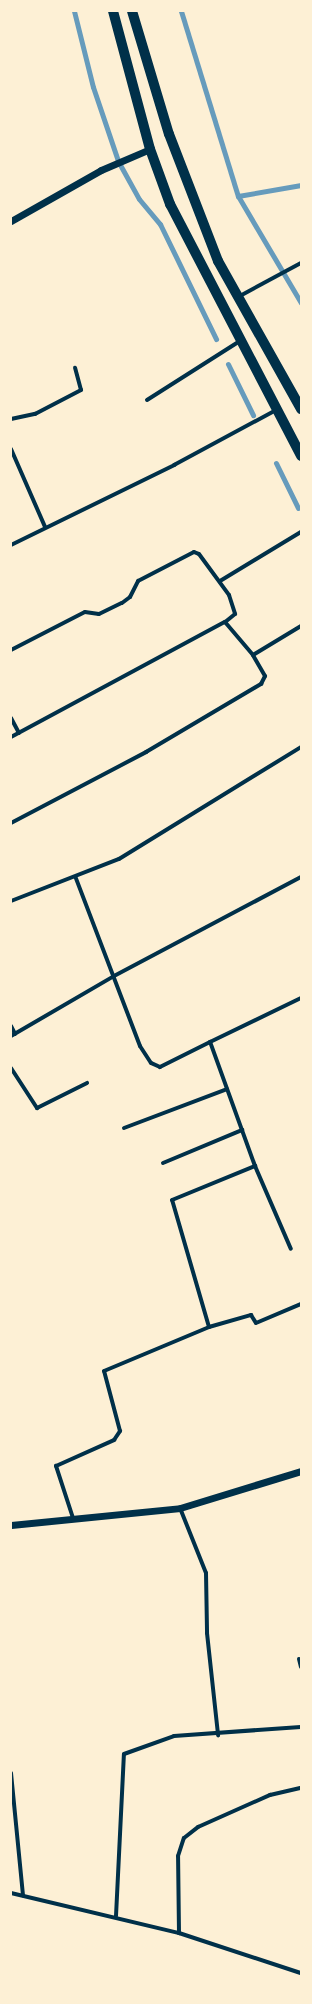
<!DOCTYPE html>
<style>
body{margin:0}
#map{position:relative;width:312px;height:2004px;overflow:hidden;background:#fdf0d5;font-family:Karla,sans-serif}
div>[style]{position:absolute}
.stream>*{height:5px;margin:-2.5px;padding:0 2.5px;transform-origin:2.5px;border-radius:2.5px;background:#669bbc}
.minor>*{height:4px;margin:-2px;padding:0 2px;transform-origin:2px;border-radius:2px;background:#003049}
.tertiary>*{height:7px;margin:-3.5px;padding:0 3.5px;transform-origin:3.5px;border-radius:3.5px;background:#003049}
.primary>*{height:10px;margin:-5px;padding:0 5px;transform-origin:5px;border-radius:5px;background:#003049}
span{translate:-50% -50%;white-space:nowrap;text-align:center;line-height:1.15;-webkit-text-stroke:4px #fdf0d5;paint-order:stroke}
.frame{position:absolute;inset:0;border:12px solid #fdf0d5;pointer-events:none}
</style>
<div id="map">
<div class="stream">
<i style="left:74px;top:11px;width:78px;rotate:76deg"></i>
<i style="left:93px;top:87px;width:78px;rotate:71.3deg"></i>
<i style="left:118px;top:161px;width:43px;rotate:61.1deg"></i>
<i style="left:139px;top:199px;width:33px;rotate:50deg"></i>
<i style="left:160px;top:224px;width:128px;rotate:64deg"></i>
<i style="left:181px;top:11px;width:194px;rotate:72.9deg"></i>
<i style="left:238px;top:196px;width:124px;rotate:59.5deg"></i>
<i style="left:238px;top:196px;width:64px;rotate:-9.9deg"></i>
<i style="left:228px;top:364px;width:57px;rotate:63.9deg"></i>
<i style="left:276px;top:463px;width:50px;rotate:63.9deg"></i>
</div>
<div class="minor">
<i style="left:238px;top:297px;width:72px;rotate:-28.4deg"></i>
<i style="left:147px;top:400px;width:110px;rotate:-32.4deg"></i>
<i style="left:11px;top:419px;width:25px;rotate:-12deg"></i>
<i style="left:35px;top:414px;width:52px;rotate:-27.6deg"></i>
<i style="left:81px;top:390px;width:23px;rotate:-105deg"></i>
<i style="left:11px;top:449px;width:85px;rotate:66.4deg"></i>
<i style="left:11px;top:545px;width:182px;rotate:-26.1deg"></i>
<i style="left:174px;top:465px;width:116px;rotate:-28.3deg"></i>
<i style="left:220px;top:581px;width:95px;rotate:-31.2deg"></i>
<i style="left:11px;top:650px;width:83px;rotate:-27.2deg"></i>
<i style="left:85px;top:612px;width:14px;rotate:8deg"></i>
<i style="left:99px;top:614px;width:25px;rotate:-26deg"></i>
<i style="left:122px;top:603px;width:10px;rotate:-37deg"></i>
<i style="left:130px;top:597px;width:18px;rotate:-63deg"></i>
<i style="left:138px;top:581px;width:63px;rotate:-27.4deg"></i>
<i style="left:194px;top:552px;width:5px;rotate:22deg"></i>
<i style="left:199px;top:554px;width:51px;rotate:53.8deg"></i>
<i style="left:229px;top:595px;width:20px;rotate:72deg"></i>
<i style="left:235px;top:614px;width:13px;rotate:141deg"></i>
<i style="left:11px;top:718px;width:17px;rotate:62deg"></i>
<i style="left:11px;top:737px;width:243px;rotate:-28.3deg"></i>
<i style="left:225px;top:622px;width:43px;rotate:49.7deg"></i>
<i style="left:253px;top:655px;width:56px;rotate:-31.1deg"></i>
<i style="left:11px;top:823px;width:153px;rotate:-27.7deg"></i>
<i style="left:146px;top:752px;width:134px;rotate:-30.6deg"></i>
<i style="left:261px;top:684px;width:9px;rotate:-63deg"></i>
<i style="left:265px;top:676px;width:24px;rotate:-120deg"></i>
<i style="left:11px;top:901px;width:116px;rotate:-21.3deg"></i>
<i style="left:119px;top:859px;width:214px;rotate:-31.6deg"></i>
<i style="left:11px;top:1026px;width:9px;rotate:63deg"></i>
<i style="left:11px;top:1036px;width:119px;rotate:-30.2deg"></i>
<i style="left:114px;top:976px;width:212px;rotate:-27.9deg"></i>
<i style="left:210px;top:1042px;width:101px;rotate:-25.8deg"></i>
<i style="left:11px;top:1068px;width:48px;rotate:57deg"></i>
<i style="left:37px;top:1108px;width:56px;rotate:-26.6deg"></i>
<i style="left:124px;top:1128px;width:110px;rotate:-20.7deg"></i>
<i style="left:163px;top:1163px;width:86px;rotate:-22.7deg"></i>
<i style="left:255px;top:1166px;width:90px;rotate:66.6deg"></i>
<i style="left:209px;top:1327px;width:44px;rotate:-15.9deg"></i>
<i style="left:251px;top:1315px;width:9px;rotate:58deg"></i>
<i style="left:256px;top:1323px;width:49px;rotate:-22.9deg"></i>
<i style="left:180px;top:1508px;width:70px;rotate:68.2deg"></i>
<i style="left:206px;top:1573px;width:60px;rotate:89deg"></i>
<i style="left:207px;top:1633px;width:103px;rotate:83.8deg"></i>
<i style="left:73px;top:1518px;width:55px;rotate:-108.1deg"></i>
<i style="left:56px;top:1466px;width:64px;rotate:-24.1deg"></i>
<i style="left:114px;top:1440px;width:11px;rotate:-56deg"></i>
<i style="left:120px;top:1431px;width:62px;rotate:-104.9deg"></i>
<i style="left:104px;top:1371px;width:114px;rotate:-22.7deg"></i>
<i style="left:209px;top:1327px;width:132px;rotate:-106.2deg"></i>
<i style="left:172px;top:1200px;width:90px;rotate:-22.3deg"></i>
<i style="left:255px;top:1166px;width:132px;rotate:-109.9deg"></i>
<i style="left:210px;top:1042px;width:56px;rotate:153.4deg"></i>
<i style="left:160px;top:1067px;width:10px;rotate:-156deg"></i>
<i style="left:151px;top:1063px;width:20px;rotate:-123deg"></i>
<i style="left:140px;top:1046px;width:180px;rotate:-110.9deg"></i>
<i style="left:299px;top:1659px;width:8px;rotate:76deg"></i>
<i style="left:11px;top:1773px;width:123px;rotate:84.4deg"></i>
<i style="left:11px;top:1893px;width:173px;rotate:13.4deg"></i>
<i style="left:179px;top:1933px;width:128px;rotate:18.2deg"></i>
<i style="left:116px;top:1916px;width:162px;rotate:-87.2deg"></i>
<i style="left:124px;top:1754px;width:53px;rotate:-19.8deg"></i>
<i style="left:174px;top:1736px;width:127px;rotate:-4.1deg"></i>
<i style="left:179px;top:1933px;width:77px;rotate:-90.7deg"></i>
<i style="left:178px;top:1856px;width:19px;rotate:-72deg"></i>
<i style="left:184px;top:1838px;width:18px;rotate:-38deg"></i>
<i style="left:198px;top:1827px;width:79px;rotate:-24deg"></i>
<i style="left:270px;top:1795px;width:32px;rotate:-13deg"></i>
</div>
<div class="tertiary">
<i style="left:11px;top:221px;width:103px;rotate:-29.5deg"></i>
<i style="left:101px;top:170px;width:53px;rotate:-23.2deg"></i>
<i style="left:11px;top:1525px;width:170px;rotate:-5.7deg"></i>
<i style="left:180px;top:1508px;width:127px;rotate:-17deg"></i>
</div>
<div class="primary">
<i style="left:113px;top:11px;width:143px;rotate:75deg"></i>
<i style="left:150px;top:149px;width:59px;rotate:70deg"></i>
<i style="left:170px;top:204px;width:284px;rotate:62.5deg"></i>
<i style="left:132px;top:11px;width:128px;rotate:73.3deg"></i>
<i style="left:169px;top:134px;width:136px;rotate:68.9deg"></i>
<i style="left:218px;top:261px;width:170px;rotate:60.7deg"></i>
</div>
<div class="frame"></div>
</div>
